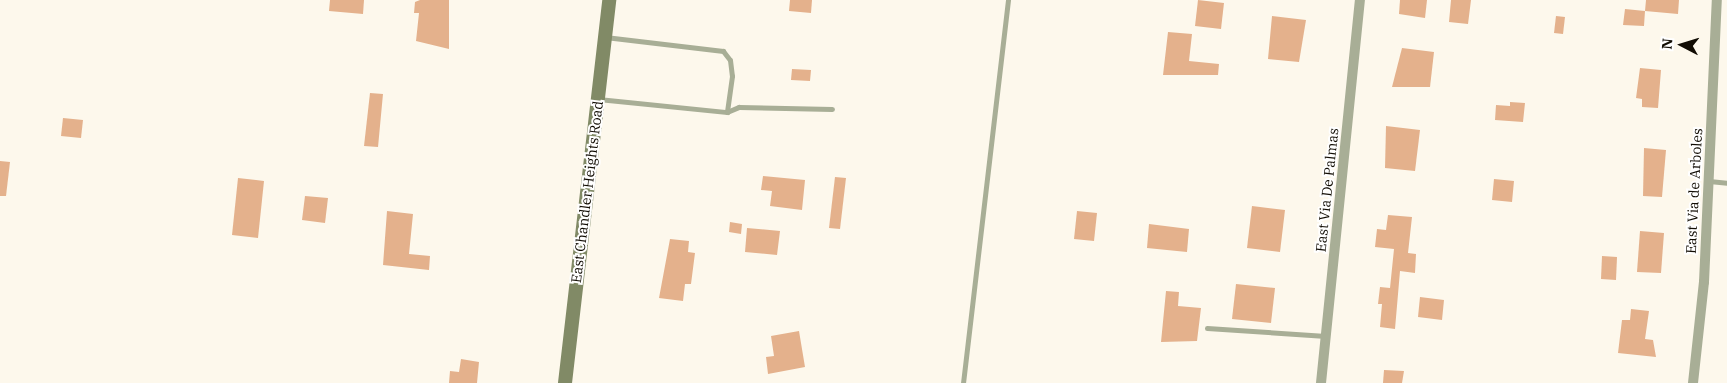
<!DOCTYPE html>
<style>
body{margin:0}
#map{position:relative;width:1727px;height:383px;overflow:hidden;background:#fdf8ec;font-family:"IBM Plex Serif",serif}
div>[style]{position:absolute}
.building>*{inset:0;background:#e4b18c}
.lane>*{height:5px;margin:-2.5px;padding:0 2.5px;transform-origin:2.5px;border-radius:2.5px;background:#a8ae96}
.street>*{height:10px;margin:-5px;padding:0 5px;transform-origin:5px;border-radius:5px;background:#a8ae96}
.secondary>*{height:14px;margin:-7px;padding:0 7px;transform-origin:7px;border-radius:7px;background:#818a66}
span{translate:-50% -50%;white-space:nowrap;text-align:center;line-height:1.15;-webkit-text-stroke:4px #fff;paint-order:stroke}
.street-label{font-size:14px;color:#110c03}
.north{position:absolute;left:1657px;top:20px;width:50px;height:50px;-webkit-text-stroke:4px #fff;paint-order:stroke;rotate:275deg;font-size:14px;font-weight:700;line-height:20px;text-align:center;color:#110c03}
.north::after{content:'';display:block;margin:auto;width:18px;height:22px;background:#110c03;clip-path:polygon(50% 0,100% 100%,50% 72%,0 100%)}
</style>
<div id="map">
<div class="building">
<i style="clip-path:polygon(330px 0,364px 0,363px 14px,329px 11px)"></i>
<i style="clip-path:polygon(420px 0,449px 0,449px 49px,416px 41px,419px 13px,414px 13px,415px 2px)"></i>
<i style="clip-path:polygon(790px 0,812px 0,811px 13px,789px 11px)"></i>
<i style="clip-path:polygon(1198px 0,1224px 3px,1221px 29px,1195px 26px)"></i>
<i style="clip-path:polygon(1400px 0,1427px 0,1425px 18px,1399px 14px)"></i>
<i style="clip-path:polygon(1451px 0,1471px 0,1468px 24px,1449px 22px)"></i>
<i style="clip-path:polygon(1646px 0,1679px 0,1678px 14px,1645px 11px,1644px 26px,1623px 25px,1625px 9px,1645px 11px)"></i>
<i style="clip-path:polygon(1272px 16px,1306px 20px,1299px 62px,1268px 59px)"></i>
<i style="clip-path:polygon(1556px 16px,1565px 17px,1563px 34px,1554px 33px)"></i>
<i style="clip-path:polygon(1168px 32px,1192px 34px,1189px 61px,1219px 64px,1218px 75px,1163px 75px)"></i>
<i style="clip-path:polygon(1402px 48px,1434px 52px,1430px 87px,1392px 87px)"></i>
<i style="clip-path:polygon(1640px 68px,1661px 70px,1658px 108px,1642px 107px,1642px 99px,1636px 98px)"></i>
<i style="clip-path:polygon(792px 69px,811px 70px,810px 81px,791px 80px)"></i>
<i style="clip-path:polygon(370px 93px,383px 94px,378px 147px,364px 146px)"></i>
<i style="clip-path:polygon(1510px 102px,1525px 103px,1523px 122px,1495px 120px,1496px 105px,1510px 106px)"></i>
<i style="clip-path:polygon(63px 118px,83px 120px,81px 138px,61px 136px)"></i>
<i style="clip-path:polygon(1386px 126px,1420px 130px,1415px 171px,1385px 168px)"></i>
<i style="clip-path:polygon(1644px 148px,1666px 150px,1662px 197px,1643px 196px)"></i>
<i style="clip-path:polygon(0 161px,10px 162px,6px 196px,0 196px)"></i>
<i style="clip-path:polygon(763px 176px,805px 180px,802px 210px,770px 206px,772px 191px,761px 190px)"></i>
<i style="clip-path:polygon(835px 177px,846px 178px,840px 229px,829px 228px)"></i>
<i style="clip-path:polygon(238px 178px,264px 181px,258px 238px,232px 235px)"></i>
<i style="clip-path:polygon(1494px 179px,1514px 181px,1512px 202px,1492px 200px)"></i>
<i style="clip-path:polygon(305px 196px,328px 198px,325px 223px,302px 220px)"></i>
<i style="clip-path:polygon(1252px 206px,1285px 210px,1280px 252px,1247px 248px)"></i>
<i style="clip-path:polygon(387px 211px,413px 214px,409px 254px,430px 256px,429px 270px,383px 265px)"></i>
<i style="clip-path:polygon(1077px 211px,1097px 213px,1094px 241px,1074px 239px)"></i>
<i style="clip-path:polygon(1388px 215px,1412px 217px,1408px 253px,1416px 254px,1415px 273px,1400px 271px,1395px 329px,1380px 327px,1382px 304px,1378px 304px,1380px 287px,1390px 288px,1394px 249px,1375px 247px,1377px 229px,1386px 230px)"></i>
<i style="clip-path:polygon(730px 222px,742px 224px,741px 234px,729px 232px)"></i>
<i style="clip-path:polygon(1149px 224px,1189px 229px,1187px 252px,1147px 248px)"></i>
<i style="clip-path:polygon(747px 228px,780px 231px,777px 255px,745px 252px)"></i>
<i style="clip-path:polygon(1640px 231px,1664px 233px,1661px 273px,1637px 272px)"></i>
<i style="clip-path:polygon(670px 239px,689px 241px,688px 252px,695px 253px,691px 284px,685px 284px,683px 301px,659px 298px)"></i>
<i style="clip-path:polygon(1602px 256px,1617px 257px,1616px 280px,1601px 279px)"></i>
<i style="clip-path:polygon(1236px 284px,1275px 288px,1271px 323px,1232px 319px)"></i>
<i style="clip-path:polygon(1166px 291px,1179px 292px,1178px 306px,1201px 308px,1197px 341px,1161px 342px)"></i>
<i style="clip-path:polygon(1420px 297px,1444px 300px,1442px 320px,1418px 317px)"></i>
<i style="clip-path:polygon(1631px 309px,1649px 311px,1645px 339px,1653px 340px,1656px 357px,1618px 353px,1622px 320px,1630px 320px)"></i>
<i style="clip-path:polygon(799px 331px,805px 367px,768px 374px,766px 357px,774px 356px,771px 336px)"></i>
<i style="clip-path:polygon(461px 359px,479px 362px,477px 383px,449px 383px,450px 371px,459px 372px)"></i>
<i style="clip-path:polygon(1384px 370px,1404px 371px,1402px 383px,1383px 383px)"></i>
</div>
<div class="lane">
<i style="left:605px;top:37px;width:119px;rotate:6.8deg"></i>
<i style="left:723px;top:51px;width:11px;rotate:52deg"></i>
<i style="left:730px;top:60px;width:16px;rotate:83deg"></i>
<i style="left:732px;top:76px;width:36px;rotate:98deg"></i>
<i style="left:598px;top:99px;width:130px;rotate:5.8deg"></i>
<i style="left:727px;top:112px;width:13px;rotate:-23deg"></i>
<i style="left:739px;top:107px;width:93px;rotate:1.2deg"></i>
<i style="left:1709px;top:181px;width:18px;rotate:6deg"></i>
<i style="left:1207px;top:328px;width:119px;rotate:3.8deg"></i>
<i style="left:963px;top:383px;width:386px;rotate:-83.3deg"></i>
</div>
<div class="street">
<i style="left:1321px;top:383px;width:385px;rotate:-84.2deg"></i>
<i style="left:1693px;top:383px;width:102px;rotate:-83.8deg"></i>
<i style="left:1704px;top:282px;width:282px;rotate:-87.4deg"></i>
</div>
<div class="secondary">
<i style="left:565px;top:383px;width:386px;rotate:-83.4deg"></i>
</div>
<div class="street-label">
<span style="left:1327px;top:190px;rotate:-84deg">East Via De Palmas</span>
<span style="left:1694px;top:191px;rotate:-87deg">East Via de Arboles</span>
<span style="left:587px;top:192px;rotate:-83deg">East Chandler Heights Road</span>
</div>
<div class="north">N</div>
</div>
